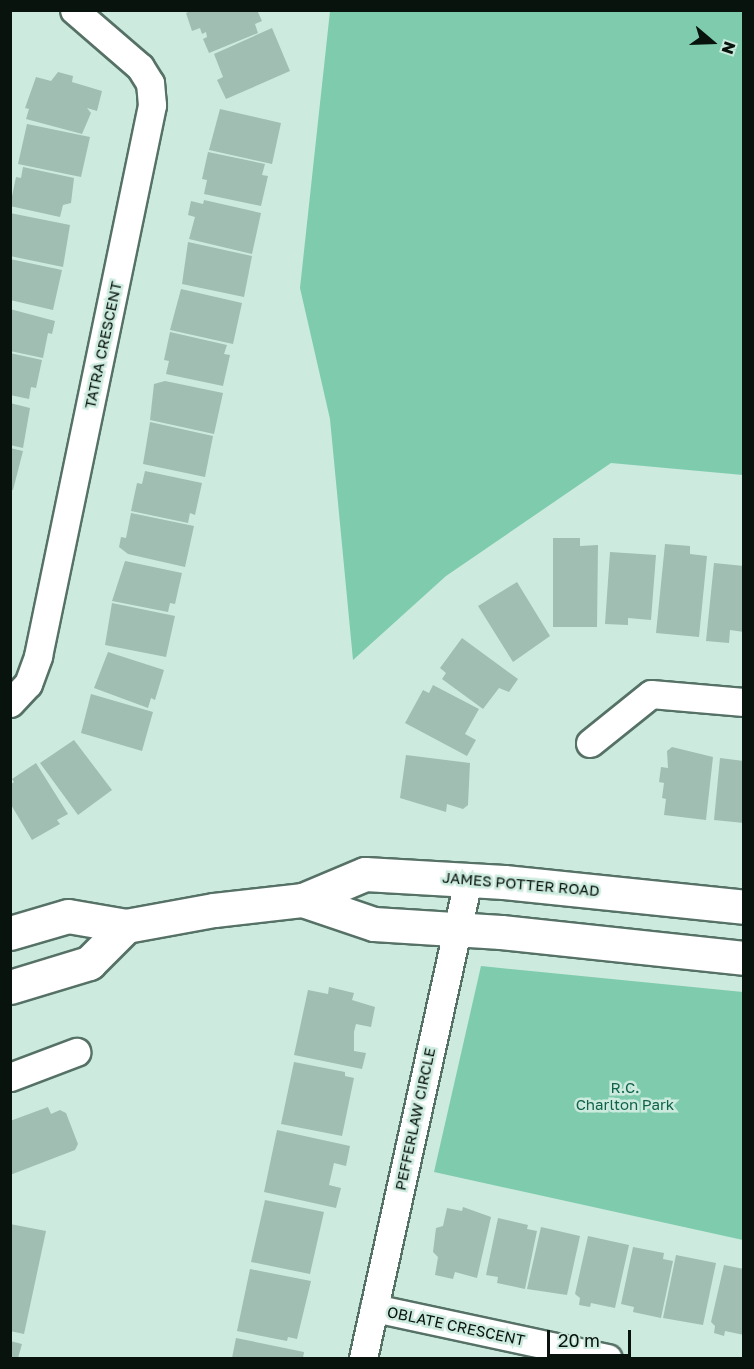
<!DOCTYPE html>
<style>
body{margin:0}
#map{position:relative;width:754px;height:1369px;overflow:hidden;background:#ccebde;font-family:"Golos Text",sans-serif}
div>[style]{position:absolute}
.green>*{inset:0;background:#7fcbae}
.building>*{inset:0;background:#a0beb1}
.roads{filter:drop-shadow(2px 0 #567166) drop-shadow(-2px 0 #567166) drop-shadow(0 2px #567166) drop-shadow(0 -2px #567166)}
.minor>*{height:27px;margin:-13.5px;padding:0 13.5px;transform-origin:13.5px;border-radius:13.5px;background:#fff}
.secondary>*{height:33px;margin:-16.5px;padding:0 16.5px;transform-origin:16.5px;border-radius:16.5px;background:#fff}
span{translate:-50% -50%;white-space:nowrap;text-align:center;line-height:1.15;-webkit-text-stroke:5px #ccebde;paint-order:stroke}
.street-label{font-size:15px;color:#08130e}
.park-label{font-size:15px;color:#10624a}
.frame{position:absolute;inset:0;border:12px solid #08130e;pointer-events:none}
.north{position:absolute;left:682px;top:12px;width:60px;height:60px;-webkit-text-stroke:4px #ccebde;paint-order:stroke;rotate:109deg;font-size:16px;font-weight:700;line-height:24px;text-align:center;color:#08130e}
.north::after{content:'';display:block;margin:auto;width:21px;height:27px;background:#08130e;clip-path:polygon(50% 0,100% 100%,50% 72%,0 100%)}
.scale{position:absolute;left:547px;top:1330px;width:84px;height:27px;box-sizing:border-box;border:3px solid #08130e;border-top:0;padding-left:8px;font-size:18px;line-height:21px;white-space:nowrap;color:#08130e;-webkit-text-stroke:4px #ccebde;paint-order:stroke}
</style>
<div id="map">
<div class="green">
<i style="clip-path:polygon(330px 11px,744px 11px,743px 475px,611px 463px,446px 576px,353px 660px,330px 419px,300px 288px)"></i>
<i style="clip-path:polygon(481px 966px,743px 992px,743px 1240px,434px 1172px)"></i>
</div>
<div class="building">
<i style="clip-path:polygon(192px 10px,257px 10px,262px 21px,255px 24px,258px 33px,209px 53px,203px 39px,207px 37px,206px 32px,202px 34px,200px 28px,192px 31px,186px 13px)"></i>
<i style="clip-path:polygon(272px 28px,290px 71px,226px 99px,217px 80px,223px 77px,214px 54px)"></i>
<i style="clip-path:polygon(58px 72px,73px 76px,72px 82px,102px 91px,97px 111px,87px 108px,91px 113px,82px 134px,26px 119px,29px 109px,25px 108px,36px 77px,51px 81px)"></i>
<i style="clip-path:polygon(220px 109px,281px 123px,272px 164px,209px 150px)"></i>
<i style="clip-path:polygon(27px 124px,90px 137px,81px 177px,18px 164px)"></i>
<i style="clip-path:polygon(208px 152px,265px 164px,262px 175px,268px 176px,261px 206px,204px 194px,207px 180px,202px 179px)"></i>
<i style="clip-path:polygon(23px 167px,74px 178px,71px 203px,63px 205px,60px 217px,10px 206px,16px 177px,21px 178px)"></i>
<i style="clip-path:polygon(204px 200px,261px 213px,252px 254px,189px 239px,195px 217px,188px 215px,191px 201px,203px 204px)"></i>
<i style="clip-path:polygon(10px 213px,70px 225px,63px 267px,10px 256px)"></i>
<i style="clip-path:polygon(188px 242px,252px 256px,244px 297px,182px 284px)"></i>
<i style="clip-path:polygon(10px 259px,62px 270px,53px 310px,10px 300px)"></i>
<i style="clip-path:polygon(181px 289px,242px 303px,233px 344px,170px 330px)"></i>
<i style="clip-path:polygon(10px 309px,55px 321px,52px 334px,48px 333px,43px 358px,10px 351px)"></i>
<i style="clip-path:polygon(170px 332px,227px 345px,224px 354px,230px 355px,223px 386px,166px 374px,169px 361px,164px 360px)"></i>
<i style="clip-path:polygon(10px 353px,42px 360px,36px 388px,31px 387px,29px 399px,10px 395px)"></i>
<i style="clip-path:polygon(165px 381px,223px 393px,214px 434px,150px 420px,154px 384px)"></i>
<i style="clip-path:polygon(10px 403px,30px 408px,23px 448px,10px 445px)"></i>
<i style="clip-path:polygon(150px 422px,213px 436px,205px 477px,143px 464px)"></i>
<i style="clip-path:polygon(10px 448px,23px 451px,13px 490px,10px 490px)"></i>
<i style="clip-path:polygon(145px 471px,202px 483px,195px 515px,190px 513px,188px 523px,131px 511px,137px 483px,142px 484px)"></i>
<i style="clip-path:polygon(131px 513px,194px 526px,185px 567px,128px 554px,119px 547px,121px 537px,126px 538px)"></i>
<i style="clip-path:polygon(553px 538px,580px 538px,580px 546px,598px 545px,597px 627px,553px 627px)"></i>
<i style="clip-path:polygon(665px 544px,690px 546px,690px 554px,707px 556px,699px 637px,656px 633px)"></i>
<i style="clip-path:polygon(610px 552px,656px 555px,651px 620px,628px 618px,628px 625px,605px 624px)"></i>
<i style="clip-path:polygon(125px 561px,182px 573px,175px 604px,170px 603px,168px 612px,112px 601px)"></i>
<i style="clip-path:polygon(714px 563px,744px 566px,744px 632px,730px 630px,729px 643px,706px 641px)"></i>
<i style="clip-path:polygon(517px 582px,550px 636px,513px 662px,478px 606px)"></i>
<i style="clip-path:polygon(112px 603px,175px 616px,166px 657px,105px 645px)"></i>
<i style="clip-path:polygon(462px 638px,518px 679px,509px 692px,499px 688px,483px 709px,442px 679px,446px 673px,440px 668px)"></i>
<i style="clip-path:polygon(108px 652px,164px 670px,155px 700px,151px 698px,148px 708px,94px 688px)"></i>
<i style="clip-path:polygon(433px 685px,479px 709px,465px 734px,476px 740px,467px 756px,405px 723px,423px 690px,429px 693px)"></i>
<i style="clip-path:polygon(91px 694px,153px 712px,142px 751px,81px 733px)"></i>
<i style="clip-path:polygon(74px 740px,112px 790px,78px 815px,40px 763px)"></i>
<i style="clip-path:polygon(672px 747px,713px 757px,706px 820px,664px 815px,666px 799px,662px 798px,664px 783px,659px 782px,661px 767px,668px 768px,667px 751px)"></i>
<i style="clip-path:polygon(406px 755px,470px 763px,468px 805px,463px 809px,447px 804px,446px 812px,400px 798px)"></i>
<i style="clip-path:polygon(720px 758px,744px 761px,744px 823px,714px 820px)"></i>
<i style="clip-path:polygon(36px 763px,68px 814px,57px 820px,60px 824px,32px 840px,10px 803px,10px 785px,14px 782px,12px 779px)"></i>
<i style="clip-path:polygon(329px 987px,354px 993px,352px 1000px,375px 1007px,371px 1027px,356px 1024px,354px 1032px,354px 1051px,366px 1053px,362px 1069px,294px 1055px,308px 990px,328px 994px)"></i>
<i style="clip-path:polygon(294px 1062px,345px 1072px,345px 1076px,354px 1078px,342px 1136px,281px 1124px)"></i>
<i style="clip-path:polygon(48px 1107px,51px 1114px,60px 1110px,66px 1113px,78px 1144px,75px 1150px,10px 1175px,10px 1121px)"></i>
<i style="clip-path:polygon(277px 1130px,350px 1146px,346px 1166px,334px 1163px,329px 1185px,341px 1188px,336px 1208px,264px 1192px)"></i>
<i style="clip-path:polygon(265px 1200px,324px 1212px,310px 1274px,251px 1262px)"></i>
<i style="clip-path:polygon(463px 1207px,491px 1217px,477px 1278px,455px 1272px,453px 1279px,435px 1275px,438px 1257px,433px 1252px,436px 1228px,443px 1226px,447px 1208px,462px 1211px)"></i>
<i style="clip-path:polygon(498px 1218px,528px 1225px,527px 1229px,537px 1231px,525px 1289px,497px 1283px,498px 1277px,486px 1275px)"></i>
<i style="clip-path:polygon(10px 1224px,46px 1231px,24px 1334px,10px 1331px)"></i>
<i style="clip-path:polygon(541px 1227px,580px 1236px,567px 1295px,527px 1289px)"></i>
<i style="clip-path:polygon(588px 1236px,629px 1245px,615px 1308px,591px 1303px,590px 1307px,579px 1305px,580px 1298px,575px 1294px)"></i>
<i style="clip-path:polygon(633px 1247px,664px 1253px,663px 1259px,673px 1261px,661px 1318px,633px 1312px,634px 1307px,621px 1304px)"></i>
<i style="clip-path:polygon(676px 1255px,716px 1263px,703px 1325px,663px 1318px)"></i>
<i style="clip-path:polygon(724px 1265px,744px 1269px,744px 1335px,725px 1331px,724px 1336px,714px 1333px,715px 1326px,711px 1322px)"></i>
<i style="clip-path:polygon(250px 1269px,311px 1281px,297px 1339px,288px 1337px,287px 1341px,237px 1331px)"></i>
<i style="clip-path:polygon(236px 1338px,304px 1352px,303px 1358px,232px 1358px)"></i>
<i style="clip-path:polygon(10px 1341px,22px 1344px,18px 1358px,10px 1358px)"></i>
</div>
<div class="roads">
<div class="minor">
<i style="left:10px;top:703px;width:26px;rotate:-47deg"></i>
<i style="left:28px;top:684px;width:30px;rotate:-70deg"></i>
<i style="left:38px;top:656px;width:563px;rotate:-78.31deg"></i>
<i style="left:152px;top:105px;width:22px;rotate:-95deg"></i>
<i style="left:150px;top:83px;width:19px;rotate:-122deg"></i>
<i style="left:140px;top:67px;width:87px;rotate:-139.2deg"></i>
<i style="left:590px;top:743px;width:78px;rotate:-38.8deg"></i>
<i style="left:651px;top:694px;width:93px;rotate:4.9deg"></i>
<i style="left:10px;top:1077px;width:71px;rotate:-20.7deg"></i>
<i style="left:374px;top:1308px;width:239px;rotate:12.1deg"></i>
<i style="left:363px;top:1358px;width:490px;rotate:-77.6deg"></i>
</div>
<div class="secondary">
<i style="left:303px;top:900px;width:75px;rotate:18.7deg"></i>
<i style="left:374px;top:924px;width:127px;rotate:3.6deg"></i>
<i style="left:501px;top:932px;width:244px;rotate:6.1deg"></i>
<i style="left:10px;top:933px;width:60px;rotate:-16.3deg"></i>
<i style="left:68px;top:916px;width:59px;rotate:9.8deg"></i>
<i style="left:126px;top:926px;width:89px;rotate:-10.3deg"></i>
<i style="left:214px;top:910px;width:90px;rotate:-6.4deg"></i>
<i style="left:303px;top:900px;width:67px;rotate:-22.8deg"></i>
<i style="left:365px;top:874px;width:139px;rotate:3.3deg"></i>
<i style="left:504px;top:882px;width:241px;rotate:5.9deg"></i>
<i style="left:10px;top:987px;width:83px;rotate:-16.9deg"></i>
<i style="left:89px;top:963px;width:52px;rotate:-45deg"></i>
</div>
</div>
<div class="street-label">
<span style="left:103px;top:345px;rotate:-78deg">TATRA CRESCENT</span>
<span style="left:521px;top:884px;rotate:5deg">JAMES POTTER ROAD</span>
<span style="left:415px;top:1119px;rotate:-78deg">PEFFERLAW CIRCLE</span>
<span style="left:456px;top:1326px;rotate:12deg">OBLATE CRESCENT</span>
</div>
<div class="park-label">
<span style="left:625px;top:1096px">R.C.<br>Charlton Park</span>
</div>
<div class="frame"></div>
<div class="north">N</div>
<div class="scale">20 m</div>
</div>
